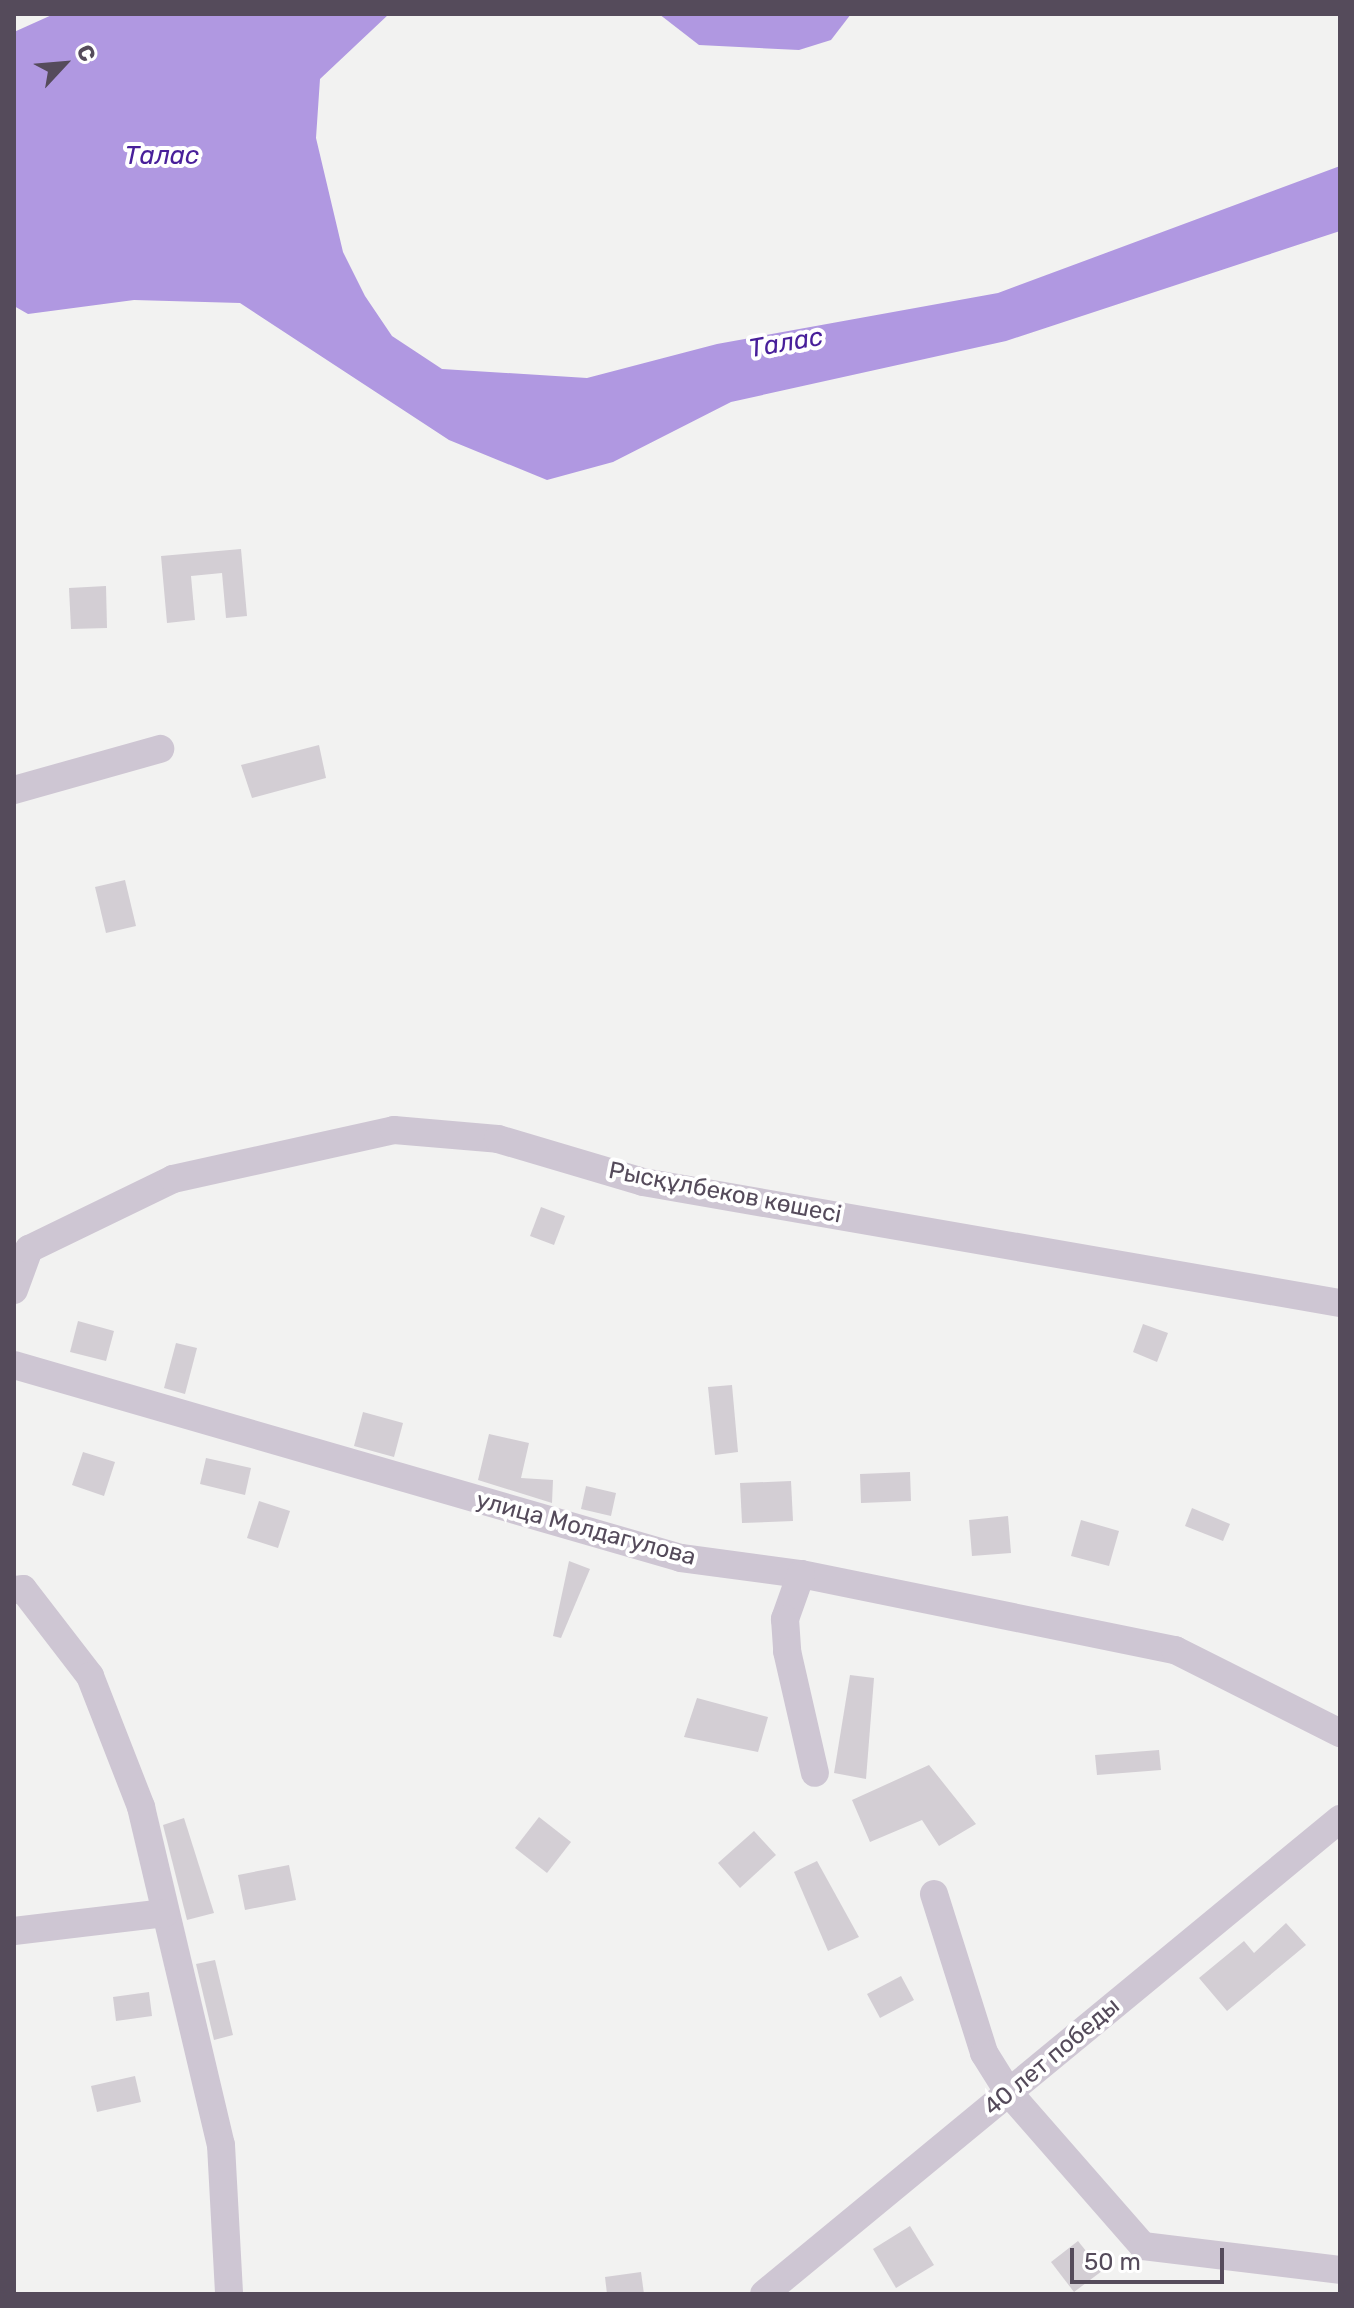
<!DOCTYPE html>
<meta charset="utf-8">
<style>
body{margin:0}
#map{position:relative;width:1354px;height:2308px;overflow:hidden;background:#f2f2f1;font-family:Rubik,sans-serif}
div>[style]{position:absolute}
.water>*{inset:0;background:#b098e1}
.building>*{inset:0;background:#d3ced4}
.minor>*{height:28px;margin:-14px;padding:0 14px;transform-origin:14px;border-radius:14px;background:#cec6d3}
span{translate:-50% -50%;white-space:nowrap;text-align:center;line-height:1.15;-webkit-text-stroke:8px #fff;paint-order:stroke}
.street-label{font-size:24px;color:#554b5b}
.water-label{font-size:26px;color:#481f9a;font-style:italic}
.frame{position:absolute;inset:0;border:16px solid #554b5b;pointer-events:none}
.north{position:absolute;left:24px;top:24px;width:80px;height:80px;-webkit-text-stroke:6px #fff;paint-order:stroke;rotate:64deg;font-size:22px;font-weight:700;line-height:32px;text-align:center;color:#554b5b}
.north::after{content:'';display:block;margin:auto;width:28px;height:36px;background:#554b5b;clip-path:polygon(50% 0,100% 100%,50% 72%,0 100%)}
.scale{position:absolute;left:1070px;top:2248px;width:154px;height:36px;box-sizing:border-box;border:4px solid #554b5b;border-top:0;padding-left:10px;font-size:24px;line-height:28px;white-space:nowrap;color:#554b5b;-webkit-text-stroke:6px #fff;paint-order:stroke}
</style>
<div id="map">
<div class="water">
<i style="clip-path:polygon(54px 14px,389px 14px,320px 79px,316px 138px,343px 252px,365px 296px,392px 336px,442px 369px,587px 378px,717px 344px,998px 293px,1340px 166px,1340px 231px,1006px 341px,731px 402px,613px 462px,547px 480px,449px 440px,240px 303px,134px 300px,28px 314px,14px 306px,14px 32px)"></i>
<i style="clip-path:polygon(659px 14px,851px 14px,831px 40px,799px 50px,699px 45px)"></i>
</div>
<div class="building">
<i style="clip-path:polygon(241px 549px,247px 616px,226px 618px,222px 573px,191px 576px,195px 620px,167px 623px,161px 556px)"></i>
<i style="clip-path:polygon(106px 586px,107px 628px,71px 629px,69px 588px)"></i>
<i style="clip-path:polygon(319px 745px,326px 778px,252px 798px,241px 765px)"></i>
<i style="clip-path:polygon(125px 880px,136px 926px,106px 933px,95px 887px)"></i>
<i style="clip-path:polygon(541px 1207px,565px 1216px,554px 1245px,530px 1236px)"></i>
<i style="clip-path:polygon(78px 1321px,114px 1331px,106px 1361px,70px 1352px)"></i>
<i style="clip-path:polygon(1143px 1324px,1168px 1333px,1157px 1362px,1133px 1352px)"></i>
<i style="clip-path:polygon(176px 1343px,197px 1348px,185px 1394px,164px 1388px)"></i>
<i style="clip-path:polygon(732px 1385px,738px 1452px,715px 1455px,708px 1387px)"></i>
<i style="clip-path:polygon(363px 1412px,403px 1423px,394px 1457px,354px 1446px)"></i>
<i style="clip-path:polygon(489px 1434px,529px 1443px,521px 1478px,553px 1480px,552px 1503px,478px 1480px)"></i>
<i style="clip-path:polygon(83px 1452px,115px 1462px,104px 1496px,72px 1485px)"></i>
<i style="clip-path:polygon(206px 1458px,251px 1468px,245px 1495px,200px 1484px)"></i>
<i style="clip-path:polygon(910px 1472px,911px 1501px,861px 1503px,860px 1474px)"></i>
<i style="clip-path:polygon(791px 1481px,793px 1521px,742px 1523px,740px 1483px)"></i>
<i style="clip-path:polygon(586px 1486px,616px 1493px,611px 1516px,581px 1509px)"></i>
<i style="clip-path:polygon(259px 1501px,290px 1511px,278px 1548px,247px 1538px)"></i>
<i style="clip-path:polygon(1192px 1508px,1230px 1524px,1223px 1541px,1185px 1526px)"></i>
<i style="clip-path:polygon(1008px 1516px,1011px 1553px,972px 1556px,969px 1520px)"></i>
<i style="clip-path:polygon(1081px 1520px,1119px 1531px,1109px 1566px,1071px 1556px)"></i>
<i style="clip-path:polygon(569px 1561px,590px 1569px,561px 1638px,553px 1636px)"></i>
<i style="clip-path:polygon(850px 1675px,874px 1678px,866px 1779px,834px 1773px)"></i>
<i style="clip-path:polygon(697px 1698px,768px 1717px,758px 1752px,684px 1737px)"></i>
<i style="clip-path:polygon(1159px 1750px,1161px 1770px,1097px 1775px,1095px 1755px)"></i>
<i style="clip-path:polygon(929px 1765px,976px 1824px,939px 1846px,922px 1820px,870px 1842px,852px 1800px)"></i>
<i style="clip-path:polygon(539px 1817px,571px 1842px,547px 1873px,515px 1848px)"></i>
<i style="clip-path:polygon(184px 1818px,214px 1913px,187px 1920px,163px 1825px)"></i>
<i style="clip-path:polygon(754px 1831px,776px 1855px,740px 1888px,718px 1863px)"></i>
<i style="clip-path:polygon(817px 1861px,859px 1937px,828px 1951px,794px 1872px)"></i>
<i style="clip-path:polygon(289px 1865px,296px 1900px,245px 1910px,238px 1875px)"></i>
<i style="clip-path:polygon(1286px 1923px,1306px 1945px,1227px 2011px,1199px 1978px,1244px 1941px,1254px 1953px)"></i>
<i style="clip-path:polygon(215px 1960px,233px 2035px,214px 2040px,196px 1964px)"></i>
<i style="clip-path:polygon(901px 1976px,914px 2000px,880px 2018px,867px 1994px)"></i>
<i style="clip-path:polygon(149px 1992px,152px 2016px,116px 2021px,113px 1997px)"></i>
<i style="clip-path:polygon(135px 2076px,141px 2102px,97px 2112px,91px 2086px)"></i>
<i style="clip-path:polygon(910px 2226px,934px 2265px,896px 2288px,873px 2249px)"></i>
<i style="clip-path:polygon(1078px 2241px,1102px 2271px,1074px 2292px,1051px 2262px)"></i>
<i style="clip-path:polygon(641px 2272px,644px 2294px,607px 2294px,605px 2277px)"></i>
</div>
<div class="minor">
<i style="left:14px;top:790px;width:152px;rotate:-15.7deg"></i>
<i style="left:14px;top:1290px;width:44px;rotate:-69.9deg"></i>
<i style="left:29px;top:1249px;width:160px;rotate:-25.9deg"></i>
<i style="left:173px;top:1179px;width:226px;rotate:-12.5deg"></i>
<i style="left:394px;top:1130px;width:104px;rotate:4.9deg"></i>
<i style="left:498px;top:1139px;width:151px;rotate:16.5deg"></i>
<i style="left:643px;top:1182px;width:707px;rotate:9.85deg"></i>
<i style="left:14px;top:1365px;width:694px;rotate:16.14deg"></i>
<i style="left:681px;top:1558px;width:121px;rotate:7.6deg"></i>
<i style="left:801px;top:1574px;width:382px;rotate:11.5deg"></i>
<i style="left:1175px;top:1650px;width:185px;rotate:26.7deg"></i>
<i style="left:801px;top:1574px;width:48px;rotate:109.6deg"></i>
<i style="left:785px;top:1619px;width:32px;rotate:86deg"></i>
<i style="left:787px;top:1651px;width:125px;rotate:77.1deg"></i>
<i style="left:14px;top:1590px;width:9px;rotate:-6deg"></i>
<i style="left:23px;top:1589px;width:110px;rotate:52.4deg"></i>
<i style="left:90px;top:1676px;width:141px;rotate:68.7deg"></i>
<i style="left:141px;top:1807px;width:347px;rotate:76.7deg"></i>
<i style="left:221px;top:2145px;width:149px;rotate:86.9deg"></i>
<i style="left:934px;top:1894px;width:167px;rotate:72.5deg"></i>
<i style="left:984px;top:2053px;width:47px;rotate:58deg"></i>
<i style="left:1009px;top:2093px;width:203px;rotate:48.8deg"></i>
<i style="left:1143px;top:2246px;width:198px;rotate:6.9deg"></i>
<i style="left:14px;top:1931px;width:152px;rotate:-6.8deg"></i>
<i style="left:764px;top:2294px;width:747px;rotate:-39.51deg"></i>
</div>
<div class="street-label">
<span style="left:725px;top:1193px;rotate:11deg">Рысқұлбеков көшесі</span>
<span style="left:586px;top:1529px;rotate:15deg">улица Молдагулова</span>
<span style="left:1052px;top:2057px;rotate:-40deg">40 лет победы</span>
</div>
<div class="water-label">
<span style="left:162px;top:156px">Талас</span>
<span style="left:786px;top:343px;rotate:-10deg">Талас</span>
</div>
<div class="frame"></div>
<div class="north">С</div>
<div class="scale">50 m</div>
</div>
